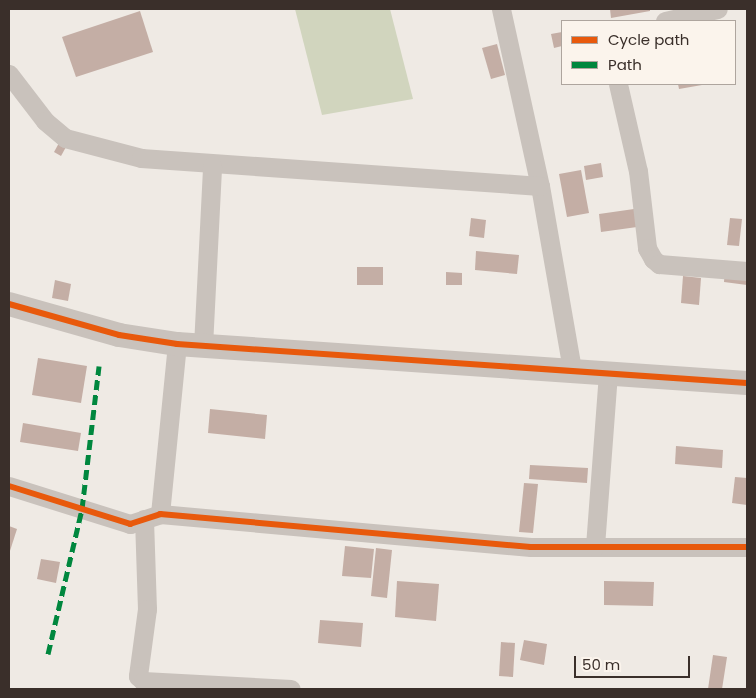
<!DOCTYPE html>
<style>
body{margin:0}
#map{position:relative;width:756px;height:698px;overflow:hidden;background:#efeae4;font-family:Poppins,sans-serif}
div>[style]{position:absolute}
.green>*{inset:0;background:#d1d5be}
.building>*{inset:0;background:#c4aea5}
.minor>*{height:19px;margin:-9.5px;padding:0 9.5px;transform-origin:9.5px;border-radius:9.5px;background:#c9c2bc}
.tertiary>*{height:24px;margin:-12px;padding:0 12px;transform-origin:12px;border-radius:12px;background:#c9c2bc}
.quiet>*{height:5px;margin-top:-2.5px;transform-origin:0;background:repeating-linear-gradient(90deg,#00873e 0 10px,transparent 0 15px)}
.cycleway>*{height:6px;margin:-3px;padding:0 3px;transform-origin:3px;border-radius:3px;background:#e8590c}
span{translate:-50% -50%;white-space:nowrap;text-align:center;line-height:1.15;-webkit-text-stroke:4px #fbf4ec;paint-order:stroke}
.frame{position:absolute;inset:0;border:10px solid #3a2f2a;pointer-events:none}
.legend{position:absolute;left:561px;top:20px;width:175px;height:65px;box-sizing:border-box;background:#fbf4ec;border:1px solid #aea59e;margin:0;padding:6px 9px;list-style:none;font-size:15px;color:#3a2f2a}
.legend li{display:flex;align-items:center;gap:10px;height:25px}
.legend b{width:25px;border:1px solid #aea59e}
.scale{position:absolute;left:574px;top:656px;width:116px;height:22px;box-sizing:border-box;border:2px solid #3a2f2a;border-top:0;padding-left:6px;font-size:15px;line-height:18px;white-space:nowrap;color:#3a2f2a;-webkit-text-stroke:4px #fbf4ec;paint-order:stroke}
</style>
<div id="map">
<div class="green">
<i style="clip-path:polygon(295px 9px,390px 9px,413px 99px,322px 115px)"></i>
</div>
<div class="building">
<i style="clip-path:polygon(610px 9px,650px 9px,650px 11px,611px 18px)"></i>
<i style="clip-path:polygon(140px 11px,153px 52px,76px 77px,62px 37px)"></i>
<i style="clip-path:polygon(562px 32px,562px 46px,554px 48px,551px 34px)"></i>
<i style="clip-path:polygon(497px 44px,505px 75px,491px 79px,482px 48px)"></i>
<i style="clip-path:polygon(678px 84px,702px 84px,702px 85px,679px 89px)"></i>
<i style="clip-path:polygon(59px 143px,66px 147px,61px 156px,54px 152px)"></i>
<i style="clip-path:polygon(601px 163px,603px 177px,586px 180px,584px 166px)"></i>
<i style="clip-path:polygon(581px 170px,589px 213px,567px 217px,559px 174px)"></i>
<i style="clip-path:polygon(634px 209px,637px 227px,601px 232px,599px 214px)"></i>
<i style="clip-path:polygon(471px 218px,486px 220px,484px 238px,469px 236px)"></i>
<i style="clip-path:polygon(730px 218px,742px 219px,739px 246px,727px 245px)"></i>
<i style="clip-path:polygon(476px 251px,519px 255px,517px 274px,475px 270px)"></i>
<i style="clip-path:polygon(357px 267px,383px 267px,383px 285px,357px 285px)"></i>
<i style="clip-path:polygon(725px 269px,747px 272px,747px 285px,724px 282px)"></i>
<i style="clip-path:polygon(446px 272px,462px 273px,462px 285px,446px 285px)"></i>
<i style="clip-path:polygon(683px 276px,701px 278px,699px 305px,681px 303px)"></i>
<i style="clip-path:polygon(55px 280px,71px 284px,68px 301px,52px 298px)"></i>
<i style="clip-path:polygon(38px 358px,87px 366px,81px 403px,32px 395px)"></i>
<i style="clip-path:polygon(210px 409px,267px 415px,265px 439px,208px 433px)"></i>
<i style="clip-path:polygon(23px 423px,81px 433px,78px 451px,20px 442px)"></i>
<i style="clip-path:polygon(676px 446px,723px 450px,722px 468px,675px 464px)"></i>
<i style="clip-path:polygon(530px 465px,588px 468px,587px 483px,529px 479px)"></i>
<i style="clip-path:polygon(735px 477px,747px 478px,747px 505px,732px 503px)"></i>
<i style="clip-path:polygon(524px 483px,538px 484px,533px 533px,519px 532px)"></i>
<i style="clip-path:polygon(9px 526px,17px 529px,9px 554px)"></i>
<i style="clip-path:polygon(345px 546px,374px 549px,371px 578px,342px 576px)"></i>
<i style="clip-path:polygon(376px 548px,392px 550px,387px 598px,371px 596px)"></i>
<i style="clip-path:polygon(41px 559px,60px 562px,56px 583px,37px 579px)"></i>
<i style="clip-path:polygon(397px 581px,439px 584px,436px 621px,395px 617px)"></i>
<i style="clip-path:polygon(604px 581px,654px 582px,653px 606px,604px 605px)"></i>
<i style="clip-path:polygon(320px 620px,363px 623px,361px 647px,318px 643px)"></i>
<i style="clip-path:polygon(524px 640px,547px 644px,544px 665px,520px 660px)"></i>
<i style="clip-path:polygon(501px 642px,515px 643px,513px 677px,499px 676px)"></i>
<i style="clip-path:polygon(713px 655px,727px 657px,722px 689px,708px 689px)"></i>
</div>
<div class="minor">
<i style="left:501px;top:9px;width:181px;rotate:77.6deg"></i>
<i style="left:540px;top:186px;width:187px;rotate:80.1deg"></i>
<i style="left:665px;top:21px;width:54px;rotate:-12.8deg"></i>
<i style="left:9px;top:74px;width:59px;rotate:52.5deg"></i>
<i style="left:45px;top:121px;width:26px;rotate:40deg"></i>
<i style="left:65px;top:138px;width:79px;rotate:14.7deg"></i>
<i style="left:141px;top:158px;width:400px;rotate:4deg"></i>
<i style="left:618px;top:84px;width:89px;rotate:77.1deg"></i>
<i style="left:638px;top:171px;width:78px;rotate:83.3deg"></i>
<i style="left:647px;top:248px;width:13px;rotate:61deg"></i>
<i style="left:653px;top:259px;width:8px;rotate:40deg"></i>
<i style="left:659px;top:264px;width:88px;rotate:4.5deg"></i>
<i style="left:203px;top:346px;width:180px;rotate:-87.1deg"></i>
<i style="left:9px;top:486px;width:127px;rotate:17.4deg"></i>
<i style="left:130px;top:524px;width:32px;rotate:-18deg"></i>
<i style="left:160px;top:514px;width:372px;rotate:5.1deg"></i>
<i style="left:531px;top:547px;width:216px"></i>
<i style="left:160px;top:514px;width:171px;rotate:-84.3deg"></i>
<i style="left:144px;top:519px;width:90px;rotate:88.1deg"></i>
<i style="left:147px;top:609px;width:68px;rotate:97.7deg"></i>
<i style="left:138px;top:676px;width:7px;rotate:45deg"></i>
<i style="left:143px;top:681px;width:148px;rotate:3.1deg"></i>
<i style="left:595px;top:546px;width:173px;rotate:-85.7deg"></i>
</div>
<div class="tertiary">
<i style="left:9px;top:304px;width:114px;rotate:15.7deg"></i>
<i style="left:119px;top:335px;width:59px;rotate:8.8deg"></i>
<i style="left:177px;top:344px;width:571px;rotate:3.91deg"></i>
</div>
<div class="quiet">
<i style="left:48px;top:654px;width:149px;rotate:-76.8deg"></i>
<i style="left:82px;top:509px;width:144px;rotate:-83.2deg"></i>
</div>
<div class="cycleway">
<i style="left:9px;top:304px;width:114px;rotate:15.7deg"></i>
<i style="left:119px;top:335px;width:59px;rotate:8.8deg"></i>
<i style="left:177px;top:344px;width:571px;rotate:3.91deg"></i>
<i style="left:9px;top:486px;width:127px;rotate:17.4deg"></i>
<i style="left:130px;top:524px;width:32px;rotate:-18deg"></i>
<i style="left:160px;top:514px;width:372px;rotate:5.1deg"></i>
<i style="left:531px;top:547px;width:216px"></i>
</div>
<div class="frame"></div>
<ul class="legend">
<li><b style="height:6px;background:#e8590c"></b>Cycle path</li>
<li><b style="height:6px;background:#00873e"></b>Path</li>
</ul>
<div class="scale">50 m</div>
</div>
